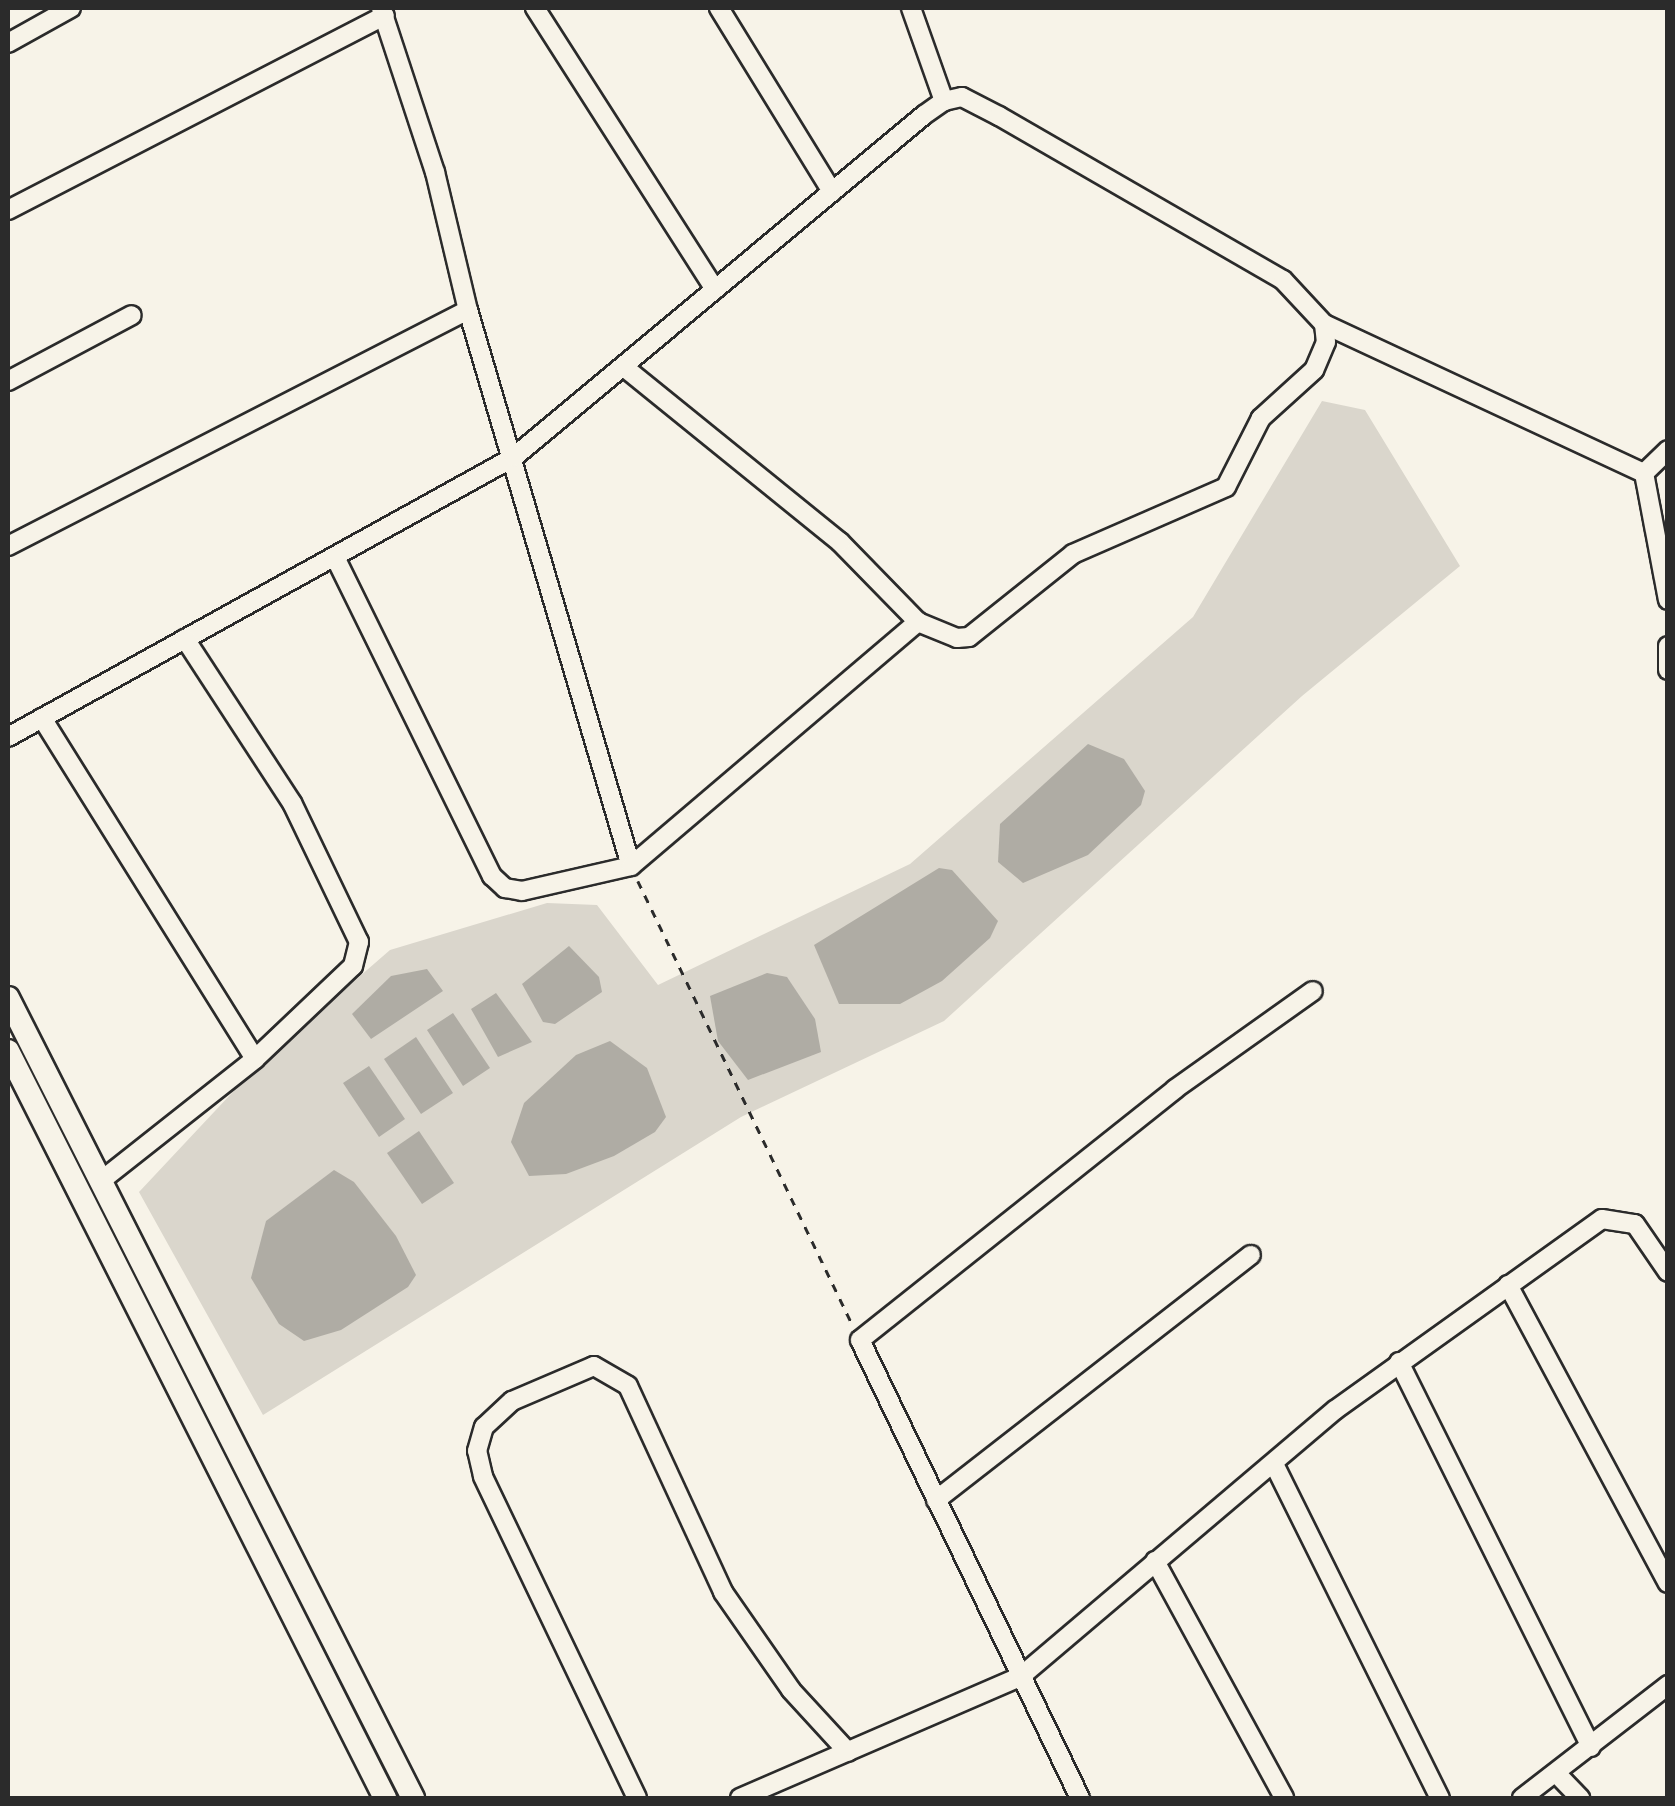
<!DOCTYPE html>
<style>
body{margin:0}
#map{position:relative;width:1675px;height:1806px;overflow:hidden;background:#f7f3e8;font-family:"Shantell Sans",sans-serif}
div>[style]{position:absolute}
.green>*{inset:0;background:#dad6cc}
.water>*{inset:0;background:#afaca4}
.path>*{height:2.5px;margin-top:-1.25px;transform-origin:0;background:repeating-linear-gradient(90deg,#2b2b2b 0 8px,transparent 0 16px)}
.roads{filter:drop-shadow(2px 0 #2b2b2b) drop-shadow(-2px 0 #2b2b2b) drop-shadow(0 2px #2b2b2b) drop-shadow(0 -2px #2b2b2b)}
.minor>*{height:18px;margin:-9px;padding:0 9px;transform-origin:9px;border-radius:9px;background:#f7f3e8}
.major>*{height:22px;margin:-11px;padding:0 11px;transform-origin:11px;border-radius:11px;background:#f7f3e8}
span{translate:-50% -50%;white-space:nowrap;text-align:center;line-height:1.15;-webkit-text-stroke:8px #f7f3e8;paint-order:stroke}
.frame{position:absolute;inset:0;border:10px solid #2b2b2b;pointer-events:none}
</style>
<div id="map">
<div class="green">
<i style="clip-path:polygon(1322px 401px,1365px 410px,1460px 566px,1302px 696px,944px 1021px,741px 1117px,263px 1415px,139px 1192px,260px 1063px,390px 950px,547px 903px,597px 905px,658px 985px,910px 864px,1193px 617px)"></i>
</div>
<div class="water">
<i style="clip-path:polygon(1088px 744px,1124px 759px,1145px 791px,1141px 805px,1088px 855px,1023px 883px,998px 862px,1000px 824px)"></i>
<i style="clip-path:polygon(939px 868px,952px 870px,998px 921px,990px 938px,942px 981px,900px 1004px,839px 1004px,814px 945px)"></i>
<i style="clip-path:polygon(569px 946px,599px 977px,602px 992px,555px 1024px,543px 1022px,522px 984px)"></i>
<i style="clip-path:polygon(427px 969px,443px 991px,371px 1039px,352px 1014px,391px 976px)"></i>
<i style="clip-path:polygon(767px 973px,787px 977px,815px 1019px,821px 1052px,748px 1080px,718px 1041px,710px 996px)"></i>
<i style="clip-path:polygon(496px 993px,532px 1042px,498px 1057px,471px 1009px)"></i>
<i style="clip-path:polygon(453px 1013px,490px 1068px,463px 1086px,427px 1030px)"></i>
<i style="clip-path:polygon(416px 1037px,453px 1093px,421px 1114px,384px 1059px)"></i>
<i style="clip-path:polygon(610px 1041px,647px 1068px,666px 1117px,655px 1132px,614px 1156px,566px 1174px,529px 1176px,511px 1142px,524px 1103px,576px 1055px)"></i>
<i style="clip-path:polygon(369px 1066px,405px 1119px,379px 1137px,343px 1083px)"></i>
<i style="clip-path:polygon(419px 1131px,454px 1183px,422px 1204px,387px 1153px)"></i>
<i style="clip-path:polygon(334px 1170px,354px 1182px,396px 1236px,416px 1275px,408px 1287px,341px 1330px,304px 1341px,279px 1324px,251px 1278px,266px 1221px)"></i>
</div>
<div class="path">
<i style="left:638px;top:881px;width:492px;rotate:64.2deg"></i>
</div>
<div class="roads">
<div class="minor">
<i style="left:381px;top:8px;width:173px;rotate:71.8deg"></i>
<i style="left:435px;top:172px;width:142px;rotate:76.6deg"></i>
<i style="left:468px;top:310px;width:579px;rotate:73.66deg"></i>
<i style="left:535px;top:8px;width:334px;rotate:57.4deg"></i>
<i style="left:719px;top:8px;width:216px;rotate:58.4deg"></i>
<i style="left:911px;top:8px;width:99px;rotate:70.5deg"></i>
<i style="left:8px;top:43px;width:72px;rotate:-29.1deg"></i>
<i style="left:8px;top:210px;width:424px;rotate:-27.3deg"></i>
<i style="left:1324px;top:324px;width:353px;rotate:25deg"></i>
<i style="left:8px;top:381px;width:140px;rotate:-28deg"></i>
<i style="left:1668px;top:450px;width:33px;rotate:136deg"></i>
<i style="left:1644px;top:473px;width:129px;rotate:79.3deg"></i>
<i style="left:8px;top:546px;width:517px;rotate:-27.16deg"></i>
<i style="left:335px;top:557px;width:356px;rotate:63.8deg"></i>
<i style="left:492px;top:876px;width:18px;rotate:43deg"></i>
<i style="left:505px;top:888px;width:17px;rotate:10deg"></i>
<i style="left:522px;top:891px;width:112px;rotate:-12.9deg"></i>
<i style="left:631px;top:866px;width:377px;rotate:-40.4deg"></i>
<i style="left:1668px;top:646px;width:24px;rotate:90deg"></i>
<i style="left:42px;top:718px;width:402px;rotate:58deg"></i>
<i style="left:8px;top:737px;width:578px;rotate:-28.96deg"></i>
<i style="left:514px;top:457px;width:534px;rotate:-39.83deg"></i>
<i style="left:924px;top:115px;width:24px;rotate:-35deg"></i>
<i style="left:944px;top:101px;width:18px;rotate:-13deg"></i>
<i style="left:962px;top:97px;width:42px;rotate:27.2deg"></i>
<i style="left:999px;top:116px;width:328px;rotate:30deg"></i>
<i style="left:1283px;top:280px;width:60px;rotate:47deg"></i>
<i style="left:1324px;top:324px;width:18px;rotate:84deg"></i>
<i style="left:1326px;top:342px;width:30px;rotate:113deg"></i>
<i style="left:1314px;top:370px;width:72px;rotate:137.8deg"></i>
<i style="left:1261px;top:418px;width:77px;rotate:116.9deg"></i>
<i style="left:1226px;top:487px;width:167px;rotate:156.4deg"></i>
<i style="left:1073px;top:554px;width:133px;rotate:141.4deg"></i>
<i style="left:969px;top:637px;width:12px;rotate:175deg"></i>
<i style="left:957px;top:638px;width:42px;rotate:-157.7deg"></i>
<i style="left:918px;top:622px;width:112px;rotate:-134.3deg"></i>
<i style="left:840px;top:542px;width:279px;rotate:-141deg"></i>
<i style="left:102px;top:1180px;width:195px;rotate:-38.3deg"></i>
<i style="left:255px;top:1059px;width:135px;rotate:-43.5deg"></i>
<i style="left:353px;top:966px;width:25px;rotate:-76deg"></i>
<i style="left:359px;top:942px;width:154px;rotate:-115.7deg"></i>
<i style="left:292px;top:803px;width:196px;rotate:-123.1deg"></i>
<i style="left:1508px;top:1285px;width:338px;rotate:61.8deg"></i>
<i style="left:1399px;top:1362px;width:430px;rotate:63.5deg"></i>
<i style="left:1275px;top:1466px;width:371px;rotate:63.6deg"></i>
<i style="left:936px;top:1500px;width:399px;rotate:-37.9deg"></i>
<i style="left:1155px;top:1561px;width:270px;rotate:61.4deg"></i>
<i style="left:1556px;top:1773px;width:35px;rotate:46deg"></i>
<i style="left:637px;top:1798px;width:357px;rotate:-115.6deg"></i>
<i style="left:483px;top:1476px;width:26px;rotate:-103deg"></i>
<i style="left:477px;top:1451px;width:25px;rotate:-74deg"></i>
<i style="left:484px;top:1427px;width:38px;rotate:-43deg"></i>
<i style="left:512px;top:1401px;width:89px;rotate:-23.1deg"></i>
<i style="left:594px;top:1366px;width:39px;rotate:30deg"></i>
<i style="left:628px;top:1386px;width:227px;rotate:65.2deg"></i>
<i style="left:723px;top:1592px;width:119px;rotate:55.2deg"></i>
<i style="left:791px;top:1690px;width:84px;rotate:47.4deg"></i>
<i style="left:740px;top:1798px;width:305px;rotate:-23.4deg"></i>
<i style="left:1020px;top:1677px;width:413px;rotate:-40.3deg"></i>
<i style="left:1335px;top:1410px;width:328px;rotate:-35.6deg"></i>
<i style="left:1602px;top:1219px;width:33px;rotate:9deg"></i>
<i style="left:1635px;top:1224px;width:58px;rotate:55.5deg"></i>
<i style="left:1080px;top:1798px;width:508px;rotate:-115.66deg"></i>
<i style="left:860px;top:1340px;width:403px;rotate:-38.5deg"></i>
<i style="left:1175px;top:1089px;width:169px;rotate:-35.4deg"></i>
<i style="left:1522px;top:1798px;width:185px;rotate:-37.7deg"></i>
</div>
<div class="major">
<i style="left:8px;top:998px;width:897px;rotate:63.15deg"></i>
<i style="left:8px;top:1051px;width:837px;rotate:63.22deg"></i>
</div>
</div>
<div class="frame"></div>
</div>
